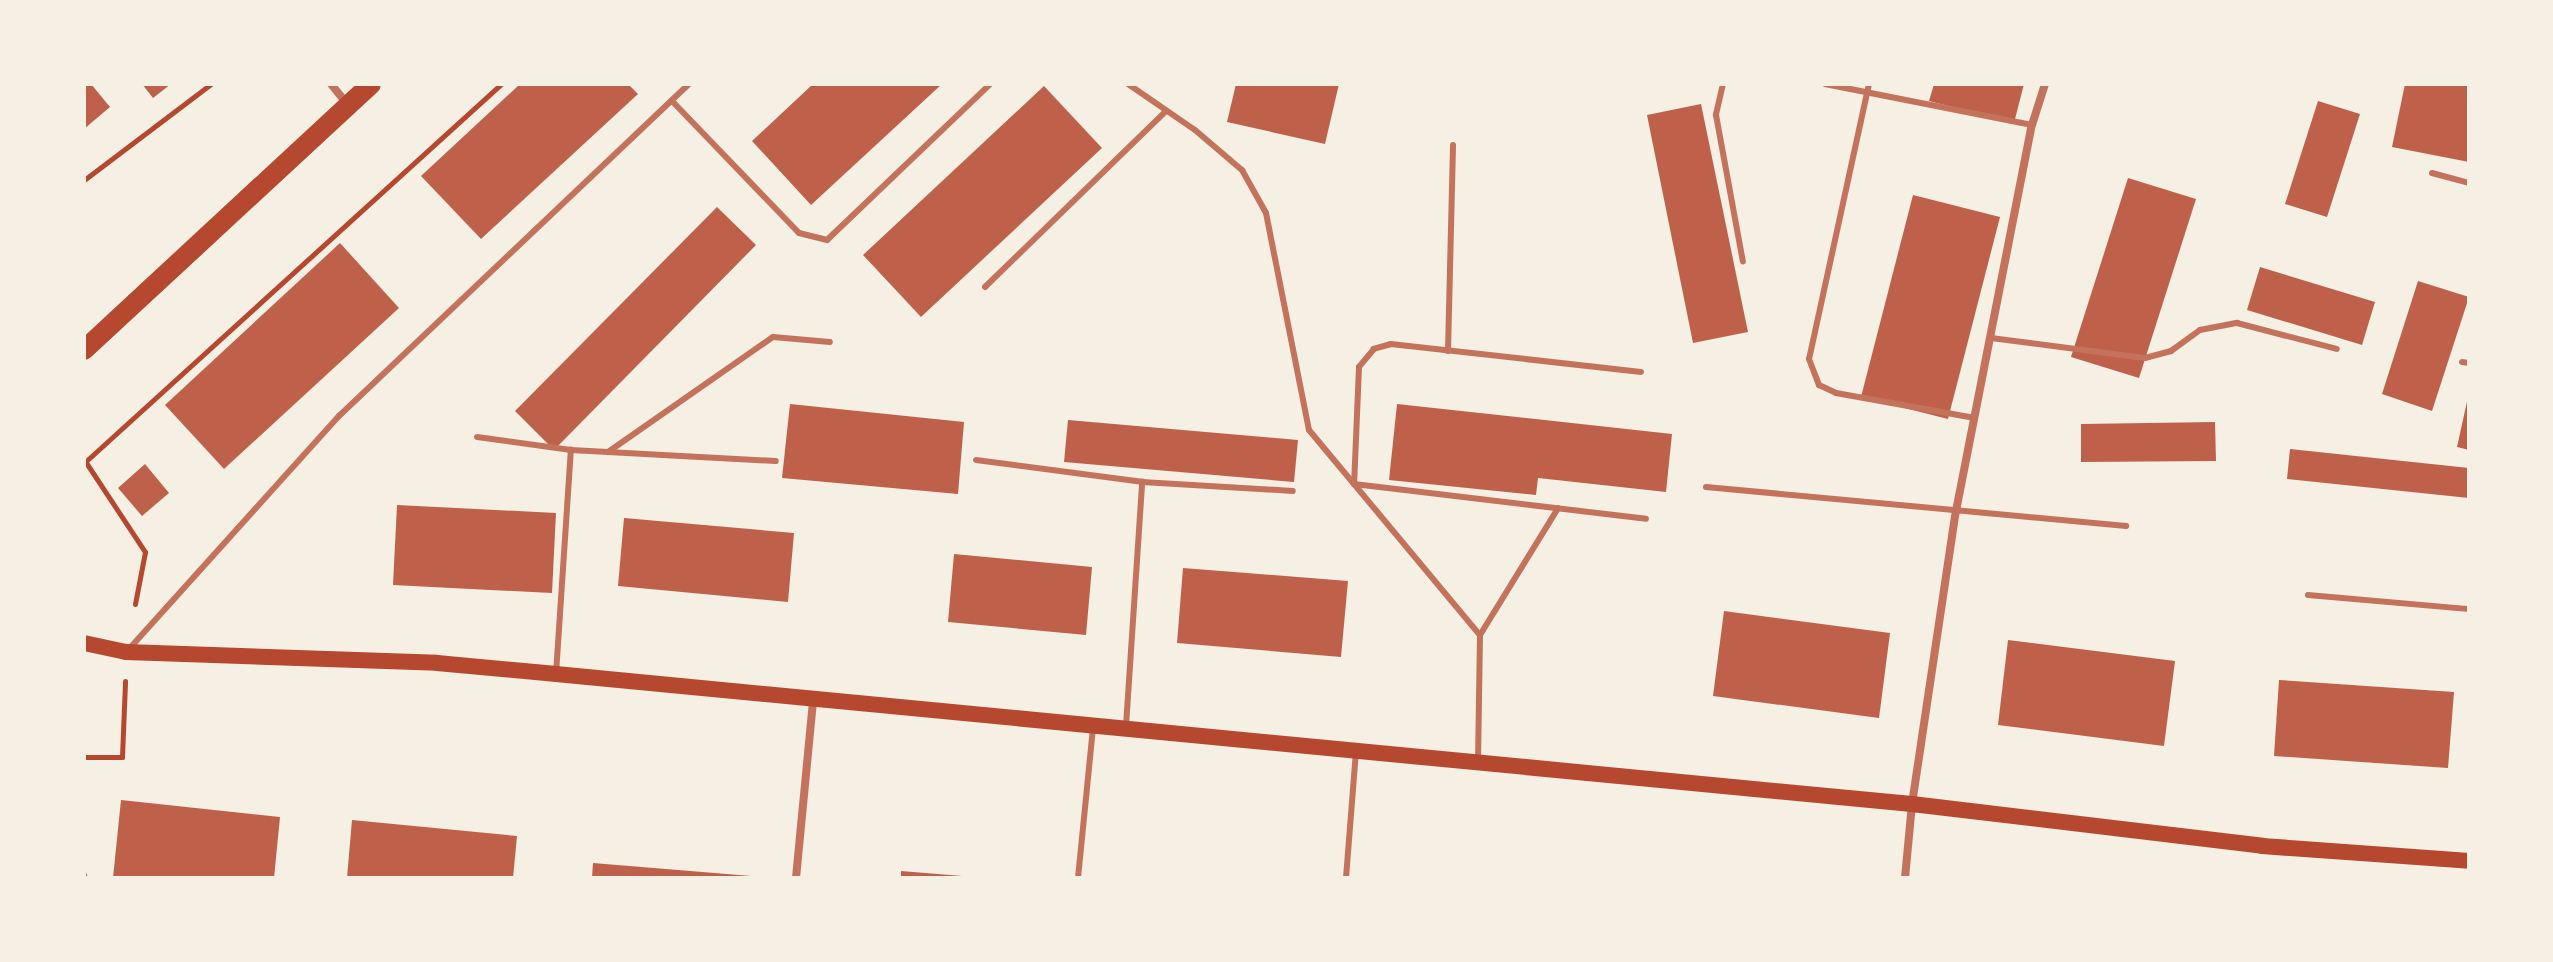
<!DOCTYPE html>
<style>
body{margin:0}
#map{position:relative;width:2553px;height:962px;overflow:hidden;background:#f6efe4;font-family:"Playfair Display",serif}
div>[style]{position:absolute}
.building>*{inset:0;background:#bf614a}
.path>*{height:5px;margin:-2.5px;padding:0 2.5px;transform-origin:2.5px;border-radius:2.5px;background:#b5482f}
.service>*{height:6px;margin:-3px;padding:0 3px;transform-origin:3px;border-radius:3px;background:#c5725c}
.minor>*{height:8px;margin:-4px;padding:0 4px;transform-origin:4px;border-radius:4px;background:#c5725c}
.secondary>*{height:16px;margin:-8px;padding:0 8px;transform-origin:8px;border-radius:8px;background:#b5482f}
.primary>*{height:20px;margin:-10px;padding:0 10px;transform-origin:10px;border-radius:10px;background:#b5482f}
span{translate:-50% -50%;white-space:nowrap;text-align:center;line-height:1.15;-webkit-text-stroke:8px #f6efe4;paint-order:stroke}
.frame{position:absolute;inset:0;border:86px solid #f6efe4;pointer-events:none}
</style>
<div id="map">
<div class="building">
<i style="clip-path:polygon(84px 84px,91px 84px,110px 107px,84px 129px)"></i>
<i style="clip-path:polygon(142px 84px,171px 84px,153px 98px)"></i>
<i style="clip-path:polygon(520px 84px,628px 84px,638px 94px,481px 239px,421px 176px)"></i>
<i style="clip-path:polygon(813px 84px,942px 84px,811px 205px,752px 141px)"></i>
<i style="clip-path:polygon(1236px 84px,1339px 84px,1325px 144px,1227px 122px)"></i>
<i style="clip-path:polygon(1934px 84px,2024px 84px,2014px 123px,1929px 101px)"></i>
<i style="clip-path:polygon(2405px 84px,2469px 84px,2469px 162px,2392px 147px)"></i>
<i style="clip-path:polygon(1044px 86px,1102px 148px,921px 317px,863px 255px)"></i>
<i style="clip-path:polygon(2318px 101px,2360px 114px,2327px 217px,2285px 204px)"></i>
<i style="clip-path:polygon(1701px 104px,1748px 332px,1693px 343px,1647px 115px)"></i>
<i style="clip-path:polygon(2128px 178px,2196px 199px,2139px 378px,2071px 357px)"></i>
<i style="clip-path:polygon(1913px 195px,2000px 217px,1948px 419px,1861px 397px)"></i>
<i style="clip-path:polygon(717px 207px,756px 245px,554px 450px,515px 411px)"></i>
<i style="clip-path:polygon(340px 243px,399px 308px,224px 469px,165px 405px)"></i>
<i style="clip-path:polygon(2260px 267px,2375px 302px,2362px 345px,2247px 310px)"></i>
<i style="clip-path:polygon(2418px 281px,2469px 297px,2432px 411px,2382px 394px)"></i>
<i style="clip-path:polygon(2468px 397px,2469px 397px,2469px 450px,2457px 447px)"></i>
<i style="clip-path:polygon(790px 404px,964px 422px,958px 494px,782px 478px)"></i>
<i style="clip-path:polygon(1397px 404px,1672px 434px,1666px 492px,1538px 478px,1536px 495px,1389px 480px)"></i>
<i style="clip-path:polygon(1068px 420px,1298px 440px,1294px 482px,1064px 462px)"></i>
<i style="clip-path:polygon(2215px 422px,2216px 461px,2081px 462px,2081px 424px)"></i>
<i style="clip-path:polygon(2290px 449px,2469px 468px,2469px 498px,2287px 479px)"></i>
<i style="clip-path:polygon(145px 464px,169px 493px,142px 516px,118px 488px)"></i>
<i style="clip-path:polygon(397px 505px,556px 513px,552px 593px,393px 585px)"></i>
<i style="clip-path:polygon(624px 518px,794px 533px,788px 602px,618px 586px)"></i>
<i style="clip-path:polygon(954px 554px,1092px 567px,1086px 635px,948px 622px)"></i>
<i style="clip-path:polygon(1183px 568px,1348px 581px,1341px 657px,1177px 643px)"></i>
<i style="clip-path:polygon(1724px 611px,1890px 633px,1879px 718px,1713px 696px)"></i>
<i style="clip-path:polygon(2008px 640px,2175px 661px,2164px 746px,1998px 725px)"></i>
<i style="clip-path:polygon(2279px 680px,2454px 692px,2448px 768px,2274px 756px)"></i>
<i style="clip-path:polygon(121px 800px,280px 817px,274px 878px,113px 878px)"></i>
<i style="clip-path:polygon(352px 820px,517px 836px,513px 878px,347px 878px)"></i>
<i style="clip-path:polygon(593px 863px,751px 876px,751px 878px,592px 878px)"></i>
<i style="clip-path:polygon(901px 871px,962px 876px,962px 878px,901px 878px)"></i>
</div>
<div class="path">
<i style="left:84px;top:180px;width:159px;rotate:-37.1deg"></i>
<i style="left:85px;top:461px;width:109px;rotate:56.6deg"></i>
<i style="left:145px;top:552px;width:53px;rotate:100.9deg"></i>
<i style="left:85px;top:462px;width:562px;rotate:-42.26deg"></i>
<i style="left:84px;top:757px;width:38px"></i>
<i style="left:122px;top:757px;width:76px;rotate:-87.7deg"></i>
</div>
<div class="service">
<i style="left:1128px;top:84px;width:81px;rotate:34.5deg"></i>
<i style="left:1195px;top:130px;width:62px;rotate:40.4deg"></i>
<i style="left:1242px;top:170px;width:49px;rotate:60.8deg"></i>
<i style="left:1266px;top:213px;width:221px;rotate:78.8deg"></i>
<i style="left:1309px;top:430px;width:267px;rotate:50.2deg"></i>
<i style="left:1480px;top:635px;width:124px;rotate:90.9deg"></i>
<i style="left:1723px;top:84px;width:32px;rotate:103deg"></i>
<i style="left:1716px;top:115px;width:149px;rotate:79.6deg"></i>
<i style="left:1825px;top:84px;width:211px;rotate:11.2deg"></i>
<i style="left:1869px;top:84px;width:281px;rotate:102.3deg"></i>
<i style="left:1809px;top:359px;width:28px;rotate:69deg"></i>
<i style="left:1819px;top:385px;width:19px;rotate:25deg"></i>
<i style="left:1836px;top:393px;width:141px;rotate:10.2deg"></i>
<i style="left:672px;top:101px;width:183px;rotate:46.1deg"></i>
<i style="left:799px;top:233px;width:29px;rotate:14deg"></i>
<i style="left:827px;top:240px;width:226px;rotate:-43.7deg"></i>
<i style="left:2432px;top:173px;width:38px;rotate:15deg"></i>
<i style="left:985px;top:287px;width:252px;rotate:-44.2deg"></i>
<i style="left:1991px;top:338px;width:155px;rotate:7.4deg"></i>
<i style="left:2145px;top:358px;width:27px;rotate:-15deg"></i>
<i style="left:2171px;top:351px;width:36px;rotate:-36deg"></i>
<i style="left:2200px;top:330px;width:38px;rotate:-11deg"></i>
<i style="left:2237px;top:323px;width:103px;rotate:14.6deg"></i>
<i style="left:1448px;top:351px;width:206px;rotate:-88.6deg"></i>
<i style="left:2462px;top:362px;width:7px;rotate:8deg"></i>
<i style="left:1641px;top:372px;width:252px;rotate:-173.6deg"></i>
<i style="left:1391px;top:344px;width:18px;rotate:164deg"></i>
<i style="left:1374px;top:349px;width:23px;rotate:130deg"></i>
<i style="left:1359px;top:367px;width:117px;rotate:92.4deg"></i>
<i style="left:1354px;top:484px;width:294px;rotate:6.8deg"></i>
<i style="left:477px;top:437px;width:95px;rotate:7.9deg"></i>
<i style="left:571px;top:450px;width:205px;rotate:3.1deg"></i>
<i style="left:608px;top:452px;width:201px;rotate:-34.9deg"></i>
<i style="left:773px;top:337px;width:57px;rotate:5deg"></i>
<i style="left:976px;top:460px;width:167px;rotate:7.5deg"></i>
<i style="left:1142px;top:482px;width:151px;rotate:3.4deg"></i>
<i style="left:1706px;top:487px;width:422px;rotate:5.3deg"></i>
<i style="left:2308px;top:595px;width:162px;rotate:5deg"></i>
<i style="left:1480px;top:635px;width:149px;rotate:-58.4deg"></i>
<i style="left:129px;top:649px;width:314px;rotate:-48deg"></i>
<i style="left:339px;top:416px;width:482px;rotate:-43.5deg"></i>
<i style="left:556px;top:674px;width:225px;rotate:-86.2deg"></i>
<i style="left:1126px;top:726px;width:245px;rotate:-86.2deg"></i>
<i style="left:84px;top:875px;width:3px;rotate:72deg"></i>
<i style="left:1078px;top:878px;width:152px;rotate:-84.3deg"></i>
<i style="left:1346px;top:878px;width:127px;rotate:-85.5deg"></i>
</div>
<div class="minor">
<i style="left:331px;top:84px;width:27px;rotate:51deg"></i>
<i style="left:796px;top:878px;width:179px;rotate:-84.5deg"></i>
<i style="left:1905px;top:878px;width:74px;rotate:-84.6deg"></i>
<i style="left:1912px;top:804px;width:296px;rotate:-81.5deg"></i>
<i style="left:1956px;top:511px;width:393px;rotate:-78.9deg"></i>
<i style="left:2032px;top:125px;width:43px;rotate:-72.4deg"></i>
</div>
<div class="secondary">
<i style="left:84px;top:643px;width:43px;rotate:12.1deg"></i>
<i style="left:126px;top:652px;width:311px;rotate:2deg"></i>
<i style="left:437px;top:663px;width:120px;rotate:5.3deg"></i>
<i style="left:556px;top:674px;width:1362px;rotate:5.48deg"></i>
<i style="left:1912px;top:804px;width:353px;rotate:6.8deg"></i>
<i style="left:2262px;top:846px;width:208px;rotate:4.1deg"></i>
</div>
<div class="primary">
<i style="left:84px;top:350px;width:391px;rotate:-42.8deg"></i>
</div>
<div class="frame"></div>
</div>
